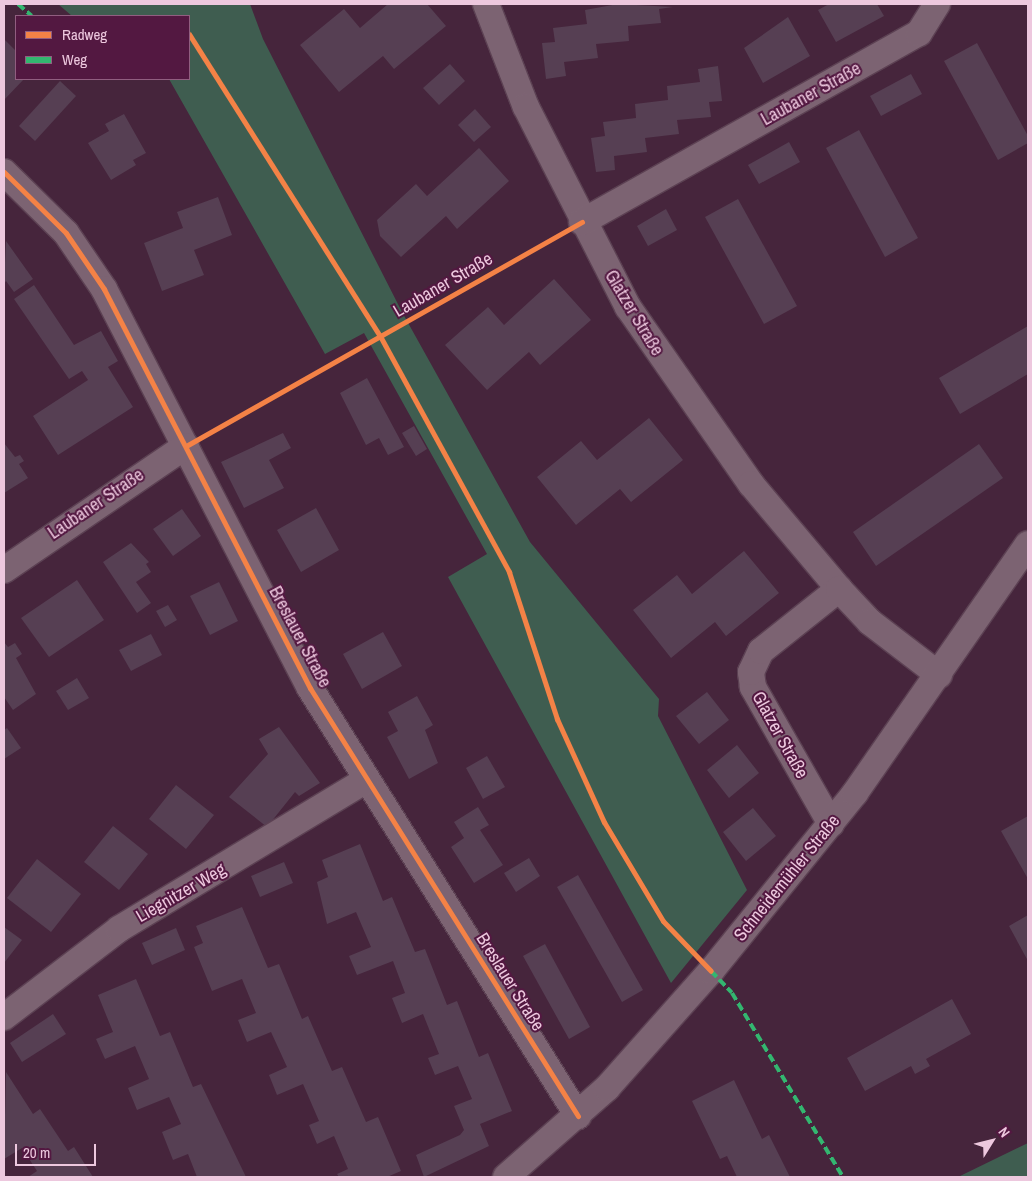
<!DOCTYPE html>
<meta charset="utf-8">
<style>
body{margin:0}
#map{position:relative;width:1032px;height:1181px;overflow:hidden;background:#46253c;font-family:"Archivo Narrow",sans-serif}
div>[style]{position:absolute}
.green>*{inset:0;background:#3f5d50}
.building>*{inset:0;background:#563f53}
.roads{filter:drop-shadow(1px 0 #5c4153) drop-shadow(-1px 0 #5c4153) drop-shadow(0 1px #5c4153) drop-shadow(0 -1px #5c4153)}
.minor>*{height:26px;margin:-13px;padding:0 13px;transform-origin:13px;border-radius:13px;background:#7c6372}
.quiet>*{height:4px;margin-top:-2px;transform-origin:0;background:repeating-linear-gradient(90deg,#33b770 0 8px,transparent 0 12px)}
.cycleway>*{height:5px;margin:-2.5px;padding:0 2.5px;transform-origin:2.5px;border-radius:2.5px;background:#f48246}
span{translate:-50% -50%;white-space:nowrap;text-align:center;line-height:1.15;-webkit-text-stroke:4px #531841;paint-order:stroke}
.street-label{font-size:18px;color:#edc8de}
.frame{position:absolute;inset:0;border:5px solid #edc8de;pointer-events:none}
.legend{position:absolute;left:15px;top:15px;width:175px;height:65px;box-sizing:border-box;background:#531841;border:1px solid #915e80;margin:0;padding:6px 9px;list-style:none;font-size:15px;color:#edc8de}
.legend li{display:flex;align-items:center;gap:10px;height:25px}
.legend b{width:25px;border:1px solid #915e80}
.north{position:absolute;left:967px;top:1116px;width:50px;height:50px;-webkit-text-stroke:4px #531841;paint-order:stroke;rotate:54deg;font-size:14px;font-weight:700;line-height:20px;text-align:center;color:#edc8de}
.north::after{content:'';display:block;margin:auto;width:18px;height:22px;background:#edc8de;clip-path:polygon(50% 0,100% 100%,50% 72%,0 100%)}
.scale{position:absolute;left:15px;top:1144px;width:81px;height:22px;box-sizing:border-box;border:2px solid #edc8de;border-top:0;padding-left:6px;font-size:15px;line-height:18px;white-space:nowrap;color:#edc8de;-webkit-text-stroke:4px #531841;paint-order:stroke}
</style>
<div id="map">
<div class="green">
<i style="clip-path:polygon(58px 4px,250px 4px,263px 39px,402px 312px,530px 542px,659px 699px,658px 716px,747px 890px,671px 983px,448px 577px,487px 554px,364px 333px,325px 354px,169px 79px,189px 79px,189px 16px,72px 16px)"></i>
<i style="clip-path:polygon(1028px 1143px,1028px 1177px,958px 1177px)"></i>
</div>
<div class="building">
<i style="clip-path:polygon(388px 4px,427px 4px,446px 26px,394px 69px,383px 56px,339px 92px,300px 45px,344px 9px,360px 28px)"></i>
<i style="clip-path:polygon(618px 4px,673px 7px,659px 9px,661px 23px,628px 26px,629px 41px,596px 44px,598px 58px,564px 62px,566px 76px,546px 79px,542px 43px,555px 42px,553px 28px,587px 24px,585px 10px)"></i>
<i style="clip-path:polygon(829px 4px,877px 4px,884px 16px,836px 42px,818px 10px)"></i>
<i style="clip-path:polygon(788px 17px,810px 56px,763px 83px,744px 48px)"></i>
<i style="clip-path:polygon(4px 39px,16px 51px,16px 79px,24px 79px,4px 100px)"></i>
<i style="clip-path:polygon(977px 43px,1028px 136px,1028px 143px,998px 160px,944px 61px)"></i>
<i style="clip-path:polygon(450px 64px,465px 81px,439px 105px,423px 88px)"></i>
<i style="clip-path:polygon(718px 66px,722px 101px,709px 102px,711px 117px,677px 120px,679px 134px,645px 138px,647px 152px,614px 156px,615px 170px,596px 172px,591px 138px,605px 136px,603px 122px,636px 118px,635px 104px,668px 100px,667px 86px,700px 82px,698px 69px)"></i>
<i style="clip-path:polygon(911px 74px,922px 94px,881px 116px,870px 96px)"></i>
<i style="clip-path:polygon(60px 81px,76px 96px,35px 141px,19px 126px)"></i>
<i style="clip-path:polygon(475px 109px,491px 127px,474px 142px,458px 125px)"></i>
<i style="clip-path:polygon(124px 114px,146px 153px,133px 160px,136px 165px,111px 180px,88px 143px,109px 131px,105px 124px)"></i>
<i style="clip-path:polygon(859px 130px,918px 238px,885px 257px,826px 148px)"></i>
<i style="clip-path:polygon(789px 142px,800px 162px,759px 184px,748px 165px)"></i>
<i style="clip-path:polygon(479px 148px,509px 181px,457px 229px,446px 216px,401px 257px,380px 236px,377px 220px,416px 184px,427px 196px)"></i>
<i style="clip-path:polygon(218px 197px,232px 235px,194px 250px,204px 275px,162px 291px,144px 243px,183px 228px,177px 212px)"></i>
<i style="clip-path:polygon(738px 199px,797px 306px,764px 324px,705px 217px)"></i>
<i style="clip-path:polygon(666px 209px,677px 230px,648px 246px,637px 226px)"></i>
<i style="clip-path:polygon(6px 241px,33px 279px,14px 292px,6px 281px,4px 284px)"></i>
<i style="clip-path:polygon(554px 279px,591px 320px,540px 365px,529px 352px,487px 390px,445px 345px,488px 307px,504px 325px)"></i>
<i style="clip-path:polygon(34px 285px,74px 345px,101px 331px,118px 361px,108px 367px,133px 407px,58px 455px,33px 416px,88px 380px,82px 371px,69px 379px,14px 299px)"></i>
<i style="clip-path:polygon(1028px 326px,1028px 374px,960px 414px,939px 378px)"></i>
<i style="clip-path:polygon(367px 378px,404px 447px,388px 455px,379px 438px,366px 445px,340px 393px)"></i>
<i style="clip-path:polygon(649px 418px,683px 460px,631px 502px,620px 489px,576px 525px,537px 477px,581px 441px,597px 460px)"></i>
<i style="clip-path:polygon(414px 426px,427px 449px,416px 456px,402px 433px)"></i>
<i style="clip-path:polygon(283px 433px,291px 448px,269px 460px,284px 488px,244px 508px,221px 462px)"></i>
<i style="clip-path:polygon(4px 443px,15px 457px,20px 455px,24px 461px,19px 464px,28px 478px,4px 493px)"></i>
<i style="clip-path:polygon(979px 444px,1003px 478px,876px 566px,853px 532px)"></i>
<i style="clip-path:polygon(316px 508px,339px 550px,301px 572px,277px 530px)"></i>
<i style="clip-path:polygon(182px 509px,201px 536px,173px 556px,153px 529px)"></i>
<i style="clip-path:polygon(131px 543px,149px 562px,146px 564px,151px 572px,136px 582px,151px 603px,137px 613px,103px 562px)"></i>
<i style="clip-path:polygon(744px 551px,779px 593px,726px 636px,715px 622px,671px 658px,633px 610px,677px 575px,692px 594px)"></i>
<i style="clip-path:polygon(77px 580px,104px 620px,49px 657px,21px 618px)"></i>
<i style="clip-path:polygon(219px 582px,238px 621px,210px 635px,190px 596px)"></i>
<i style="clip-path:polygon(168px 605px,177px 620px,165px 627px,156px 611px)"></i>
<i style="clip-path:polygon(383px 632px,402px 666px,362px 689px,343px 654px)"></i>
<i style="clip-path:polygon(151px 634px,162px 655px,131px 671px,119px 650px)"></i>
<i style="clip-path:polygon(4px 642px,8px 647px,15px 643px,22px 654px,16px 658px,36px 694px,13px 710px,4px 697px)"></i>
<i style="clip-path:polygon(77px 678px,89px 698px,68px 710px,56px 691px)"></i>
<i style="clip-path:polygon(707px 692px,729px 720px,699px 744px,676px 716px)"></i>
<i style="clip-path:polygon(417px 696px,433px 725px,425px 730px,438px 763px,409px 779px,387px 737px,398px 731px,388px 712px)"></i>
<i style="clip-path:polygon(279px 727px,320px 783px,299px 796px,295px 792px,267px 827px,229px 797px,268px 754px,259px 739px)"></i>
<i style="clip-path:polygon(7px 728px,21px 748px,4px 759px,4px 730px)"></i>
<i style="clip-path:polygon(737px 745px,759px 773px,729px 798px,707px 770px)"></i>
<i style="clip-path:polygon(487px 756px,505px 787px,483px 799px,466px 768px)"></i>
<i style="clip-path:polygon(176px 785px,214px 815px,186px 849px,149px 819px)"></i>
<i style="clip-path:polygon(478px 807px,489px 825px,480px 830px,503px 865px,474px 883px,451px 847px,464px 838px,454px 822px)"></i>
<i style="clip-path:polygon(753px 808px,776px 836px,746px 861px,723px 832px)"></i>
<i style="clip-path:polygon(1028px 816px,1028px 879px,1001px 831px)"></i>
<i style="clip-path:polygon(113px 826px,148px 854px,119px 890px,84px 862px)"></i>
<i style="clip-path:polygon(360px 844px,383px 901px,392px 897px,415px 952px,425px 949px,447px 1005px,457px 1001px,479px 1057px,488px 1053px,512px 1111px,480px 1124px,489px 1146px,424px 1177px,416px 1155px,460px 1135px,464px 1130px,454px 1106px,472px 1099px,458px 1066px,435px 1075px,428px 1058px,439px 1054px,423px 1014px,402px 1023px,392px 998px,405px 993px,393px 961px,357px 975px,349px 956px,371px 947px,356px 912px,327px 924px,317px 882px,328px 877px,322px 860px)"></i>
<i style="clip-path:polygon(529px 858px,540px 876px,516px 892px,504px 873px)"></i>
<i style="clip-path:polygon(37px 859px,81px 894px,51px 932px,7px 898px)"></i>
<i style="clip-path:polygon(284px 862px,293px 883px,260px 897px,251px 876px)"></i>
<i style="clip-path:polygon(578px 875px,643px 990px,622px 1002px,557px 887px)"></i>
<i style="clip-path:polygon(242px 907px,268px 968px,279px 964px,302px 1019px,308px 1016px,332px 1071px,342px 1067px,366px 1122px,378px 1117px,401px 1171px,387px 1177px,339px 1177px,337px 1174px,348px 1169px,334px 1136px,317px 1144px,309px 1125px,319px 1121px,303px 1084px,277px 1095px,269px 1075px,287px 1067px,271px 1032px,247px 1042px,238px 1020px,256px 1013px,242px 979px,212px 991px,194px 947px,203px 943px,196px 926px)"></i>
<i style="clip-path:polygon(1028px 915px,1028px 961px,1009px 926px)"></i>
<i style="clip-path:polygon(4px 927px,22px 940px,4px 963px)"></i>
<i style="clip-path:polygon(176px 928px,185px 950px,152px 965px,142px 943px)"></i>
<i style="clip-path:polygon(545px 944px,590px 1027px,569px 1039px,523px 956px)"></i>
<i style="clip-path:polygon(136px 979px,160px 1036px,170px 1032px,193px 1087px,201px 1084px,246px 1177px,197px 1177px,188px 1154px,173px 1160px,162px 1132px,181px 1124px,169px 1097px,137px 1110px,128px 1088px,149px 1079px,135px 1046px,105px 1059px,96px 1039px,113px 1032px,98px 995px)"></i>
<i style="clip-path:polygon(952px 999px,971px 1034px,926px 1059px,930px 1066px,915px 1074px,911px 1066px,865px 1091px,847px 1058px)"></i>
<i style="clip-path:polygon(53px 1014px,66px 1034px,22px 1062px,10px 1043px)"></i>
<i style="clip-path:polygon(6px 1072px,33px 1114px,40px 1109px,68px 1151px,74px 1147px,93px 1177px,28px 1177px,37px 1171px,22px 1148px,4px 1159px)"></i>
<i style="clip-path:polygon(734px 1080px,762px 1139px,769px 1135px,790px 1177px,737px 1177px,727px 1156px,720px 1159px,692px 1101px)"></i>
</div>
<div class="roads">
<div class="minor">
<i style="left:486px;top:4px;width:110px;rotate:68.8deg"></i>
<i style="left:526px;top:107px;width:225px;rotate:63deg"></i>
<i style="left:628px;top:307px;width:216px;rotate:55.2deg"></i>
<i style="left:751px;top:484px;width:137px;rotate:50deg"></i>
<i style="left:4px;top:172px;width:87px;rotate:44.5deg"></i>
<i style="left:66px;top:233px;width:68px;rotate:55.8deg"></i>
<i style="left:104px;top:289px;width:449px;rotate:62.7deg"></i>
<i style="left:310px;top:688px;width:505px;rotate:57.95deg"></i>
<i style="left:582px;top:222px;width:386px;rotate:-29.3deg"></i>
<i style="left:919px;top:33px;width:34px;rotate:-58deg"></i>
<i style="left:4px;top:570px;width:220px;rotate:-34.3deg"></i>
<i style="left:831px;top:824px;width:158px;rotate:-119.7deg"></i>
<i style="left:753px;top:687px;width:15px;rotate:-98deg"></i>
<i style="left:751px;top:672px;width:23px;rotate:-65deg"></i>
<i style="left:761px;top:651px;width:100px;rotate:-38.5deg"></i>
<i style="left:839px;top:589px;width:45px;rotate:46.8deg"></i>
<i style="left:870px;top:622px;width:87px;rotate:37.5deg"></i>
<i style="left:4px;top:1017px;width:145px;rotate:-37.4deg"></i>
<i style="left:119px;top:929px;width:288px;rotate:-31.1deg"></i>
<i style="left:506px;top:1177px;width:135px;rotate:-41.4deg"></i>
<i style="left:607px;top:1088px;width:157px;rotate:-48.4deg"></i>
<i style="left:711px;top:971px;width:229px;rotate:-51deg"></i>
<i style="left:855px;top:793px;width:303px;rotate:-55.2deg"></i>
</div>
</div>
<div class="quiet">
<i style="left:18px;top:4px;width:18px;rotate:41deg"></i>
<i style="left:711px;top:971px;width:30px;rotate:46deg"></i>
<i style="left:732px;top:993px;width:215px;rotate:58.9deg"></i>
</div>
<div class="cycleway">
<i style="left:189px;top:34px;width:357px;rotate:57.7deg"></i>
<i style="left:380px;top:336px;width:269px;rotate:61.3deg"></i>
<i style="left:509px;top:572px;width:155px;rotate:71.9deg"></i>
<i style="left:557px;top:719px;width:113px;rotate:65.5deg"></i>
<i style="left:604px;top:822px;width:115px;rotate:59.2deg"></i>
<i style="left:663px;top:921px;width:69px;rotate:46.2deg"></i>
<i style="left:4px;top:172px;width:87px;rotate:44.5deg"></i>
<i style="left:66px;top:233px;width:68px;rotate:55.8deg"></i>
<i style="left:104px;top:289px;width:449px;rotate:62.7deg"></i>
<i style="left:310px;top:688px;width:505px;rotate:57.95deg"></i>
<i style="left:186px;top:446px;width:455px;rotate:-29.5deg"></i>
</div>
<div class="street-label">
<span style="left:811px;top:94px;rotate:-29deg">Laubaner Straße</span>
<span style="left:443px;top:285px;rotate:-30deg">Laubaner Straße</span>
<span style="left:634px;top:313px;rotate:59deg">Glatzer Straße</span>
<span style="left:96px;top:504px;rotate:-34deg">Laubaner Straße</span>
<span style="left:300px;top:637px;rotate:62deg">Breslauer Straße</span>
<span style="left:780px;top:735px;rotate:61deg">Glatzer Straße</span>
<span style="left:787px;top:878px;rotate:-51deg">Schneidemühler Straße</span>
<span style="left:181px;top:893px;rotate:-30deg">Liegnitzer Weg</span>
<span style="left:510px;top:982px;rotate:58deg">Breslauer Straße</span>
</div>
<div class="frame"></div>
<ul class="legend">
<li><b style="height:6px;background:#f48246"></b>Radweg</li>
<li><b style="height:6px;background:#33b770"></b>Weg</li>
</ul>
<div class="north">N</div>
<div class="scale">20 m</div>
</div>
